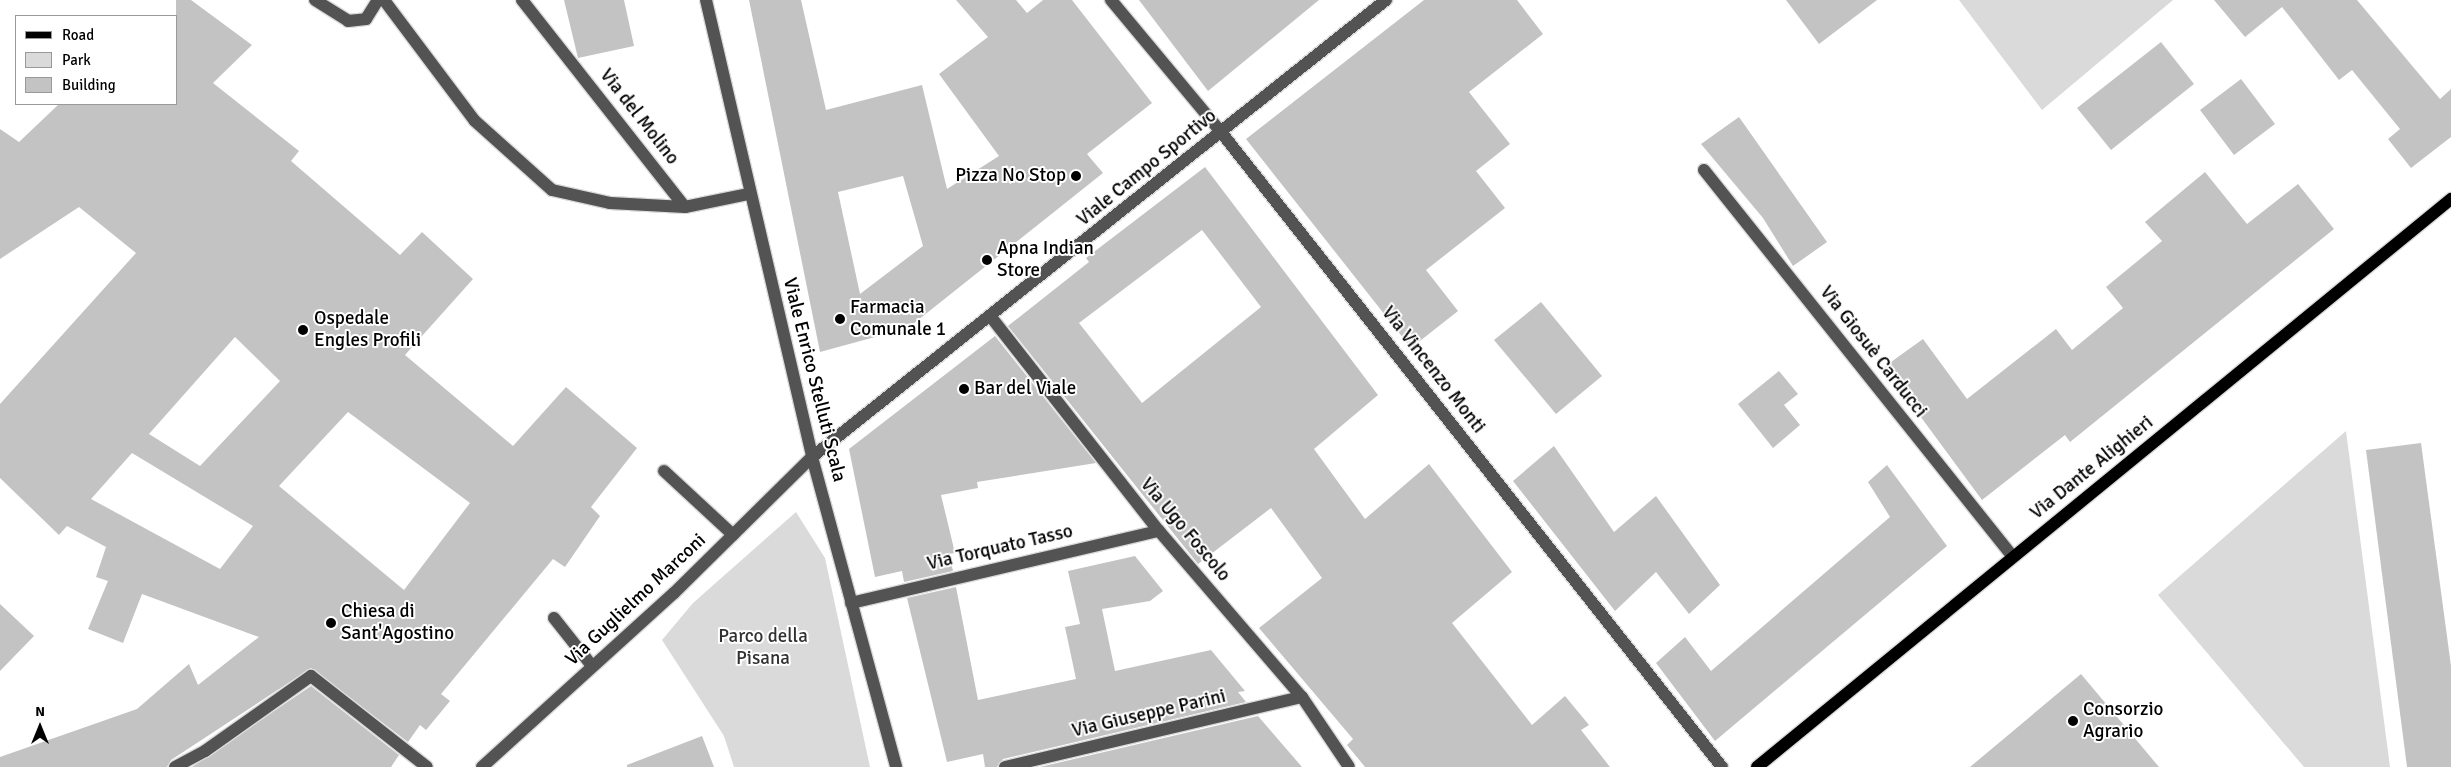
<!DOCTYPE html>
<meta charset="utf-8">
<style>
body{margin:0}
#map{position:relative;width:2451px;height:767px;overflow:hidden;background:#fff;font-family:Signika,sans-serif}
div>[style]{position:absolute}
.green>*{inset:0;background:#dadada}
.building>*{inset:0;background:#c3c3c3}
.roads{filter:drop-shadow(1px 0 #dbdbdb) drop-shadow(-1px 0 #dbdbdb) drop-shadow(0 1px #dbdbdb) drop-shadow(0 -1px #dbdbdb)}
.minor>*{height:12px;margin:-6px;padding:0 6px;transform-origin:6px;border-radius:6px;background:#535353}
.major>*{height:12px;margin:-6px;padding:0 6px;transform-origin:6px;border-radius:6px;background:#000}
.dots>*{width:14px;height:14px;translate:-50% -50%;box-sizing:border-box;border:2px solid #fff;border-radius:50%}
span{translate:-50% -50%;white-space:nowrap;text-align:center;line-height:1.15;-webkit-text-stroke:4px #fff;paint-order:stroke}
.street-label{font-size:19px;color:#000}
.poi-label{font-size:19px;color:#000}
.right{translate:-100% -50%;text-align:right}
.left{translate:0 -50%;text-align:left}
.park-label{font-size:19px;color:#313131}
.legend{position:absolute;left:15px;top:15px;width:162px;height:90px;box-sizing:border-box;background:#fff;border:1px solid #999;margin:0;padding:6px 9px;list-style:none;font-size:15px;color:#000}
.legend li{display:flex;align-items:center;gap:10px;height:25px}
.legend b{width:25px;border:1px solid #999}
.north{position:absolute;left:15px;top:702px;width:50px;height:50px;-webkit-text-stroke:4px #fff;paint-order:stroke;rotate:0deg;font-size:14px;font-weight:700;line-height:20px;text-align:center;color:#000}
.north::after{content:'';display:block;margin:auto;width:18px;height:22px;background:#000;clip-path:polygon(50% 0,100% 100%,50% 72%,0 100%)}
</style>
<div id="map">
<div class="green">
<i style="clip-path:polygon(1959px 0,2173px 0,2042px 110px)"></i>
<i style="clip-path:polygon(2346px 431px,2390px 767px,2304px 767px,2158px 595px)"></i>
<i style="clip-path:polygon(796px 512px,825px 558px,870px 767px,734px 767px,724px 736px,662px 640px,693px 603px)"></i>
</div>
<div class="building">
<i style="clip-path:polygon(evenodd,176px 0,191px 0,252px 45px,213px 83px,299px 151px,291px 161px,400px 255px,422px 232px,473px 279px,405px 355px,513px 446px,566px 387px,637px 448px,591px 507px,600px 516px,565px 567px,553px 559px,441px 694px,450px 701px,426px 730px,420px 725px,408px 742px,311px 668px,171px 760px,167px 767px,0 767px,0 757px,137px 709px,189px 664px,198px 685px,259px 637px,142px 594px,123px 643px,88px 629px,108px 581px,96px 577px,106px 547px,67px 526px,59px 535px,0 478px,0 404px,136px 253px,79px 207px,0 259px,0 129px,19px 142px,59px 104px,176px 104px,176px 0,235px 337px,280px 381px,200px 466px,149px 434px,235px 337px,176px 0,348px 412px,470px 503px,404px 590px,279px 486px,348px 412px,176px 0,132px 453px,253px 526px,220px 569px,91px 499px,132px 453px)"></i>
<i style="clip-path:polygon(564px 0,624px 0,634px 46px,578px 58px)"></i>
<i style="clip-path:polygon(evenodd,749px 0,801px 0,826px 110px,922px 85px,947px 189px,999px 156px,939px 74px,988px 37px,956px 0,1016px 0,1027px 13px,1043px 0,1072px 0,1152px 103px,1087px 154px,1103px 173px,908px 328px,820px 352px,749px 0,903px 176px,923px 246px,860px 294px,838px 192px,903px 176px)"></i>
<i style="clip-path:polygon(1139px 0,1319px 0,1208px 91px)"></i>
<i style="clip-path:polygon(1424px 0,1517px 0,1543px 34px,1469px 92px,1510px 144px,1476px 171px,1505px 208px,1426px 270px,1458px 311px,1411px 348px,1246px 139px)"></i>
<i style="clip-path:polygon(1786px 0,1877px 0,1819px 44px)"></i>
<i style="clip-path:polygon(2214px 0,2357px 0,2440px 99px,2451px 89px,2451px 137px,2411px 168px,2388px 139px,2400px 129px,2352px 70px,2339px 80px,2282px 7px,2245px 37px)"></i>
<i style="clip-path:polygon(2161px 42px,2194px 84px,2111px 150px,2077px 108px)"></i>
<i style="clip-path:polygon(2241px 79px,2275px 124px,2234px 155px,2200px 110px)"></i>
<i style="clip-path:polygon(1739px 117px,1827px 242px,1793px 266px,1763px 218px,1701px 144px)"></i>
<i style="clip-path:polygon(evenodd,1205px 167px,1378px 395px,1314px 449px,1365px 519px,1429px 464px,1512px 572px,1452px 623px,1532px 725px,1565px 696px,1589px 725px,1581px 730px,1610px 767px,1365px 767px,1347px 745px,1353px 739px,1259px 628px,1322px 578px,1271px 508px,1198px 564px,1008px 326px,1089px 262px,1086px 258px,1205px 167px,1202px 230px,1261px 307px,1142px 403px,1079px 323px,1202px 230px)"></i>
<i style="clip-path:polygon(2205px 172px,2247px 224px,2298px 184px,2334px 229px,2070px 442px,2065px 435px,1982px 500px,1884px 367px,1923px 339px,1967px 399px,2056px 329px,2072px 350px,2123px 308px,2106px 287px,2162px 241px,2145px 222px)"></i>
<i style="clip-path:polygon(1541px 302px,1602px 376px,1556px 414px,1494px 340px)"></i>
<i style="clip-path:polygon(995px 336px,1096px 463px,977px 482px,978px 488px,941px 495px,955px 553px,949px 554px,953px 571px,904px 582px,902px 571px,875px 577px,849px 449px)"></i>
<i style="clip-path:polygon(1779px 371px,1798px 394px,1784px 405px,1800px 425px,1773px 448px,1738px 404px)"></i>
<i style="clip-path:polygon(2421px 443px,2451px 666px,2451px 767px,2407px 767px,2366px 450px)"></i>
<i style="clip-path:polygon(1554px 446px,1614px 532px,1656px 496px,1720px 585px,1689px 614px,1656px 572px,1615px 611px,1513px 481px)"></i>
<i style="clip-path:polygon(1887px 465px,1947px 546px,1715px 741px,1656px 663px,1685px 637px,1711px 671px,1890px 517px,1868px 482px)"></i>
<i style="clip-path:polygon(1135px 556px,1163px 591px,1150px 601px,1102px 609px,1115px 671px,1211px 650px,1245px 691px,1238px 692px,1246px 702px,1003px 759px,997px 767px,985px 767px,983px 754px,947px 762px,907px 598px,956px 587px,978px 700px,1076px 679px,1065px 627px,1080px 624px,1068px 571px)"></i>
<i style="clip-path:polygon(0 604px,34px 636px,0 671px)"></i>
<i style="clip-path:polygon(2081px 674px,2159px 767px,1970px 767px)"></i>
<i style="clip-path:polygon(311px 686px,399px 755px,391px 767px,192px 767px)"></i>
<i style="clip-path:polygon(1258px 716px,1302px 767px,1040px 767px)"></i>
<i style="clip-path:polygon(702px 736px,714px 767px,627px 767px,627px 765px)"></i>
</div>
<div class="roads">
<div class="minor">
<i style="left:315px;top:0;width:39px;rotate:32deg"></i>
<i style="left:348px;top:21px;width:18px;rotate:-6deg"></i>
<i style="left:366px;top:19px;width:22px;rotate:-58deg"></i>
<i style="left:384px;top:0;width:151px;rotate:53.1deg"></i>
<i style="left:475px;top:121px;width:103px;rotate:41.9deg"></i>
<i style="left:552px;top:190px;width:59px;rotate:12.6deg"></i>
<i style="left:610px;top:203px;width:75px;rotate:3.1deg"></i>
<i style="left:522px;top:0;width:263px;rotate:51.8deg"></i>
<i style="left:685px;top:207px;width:64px;rotate:-11.7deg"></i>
<i style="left:706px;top:0;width:469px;rotate:76.9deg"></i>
<i style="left:812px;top:457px;width:321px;rotate:74.8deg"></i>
<i style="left:1111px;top:0;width:172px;rotate:50.2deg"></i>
<i style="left:1221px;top:132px;width:809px;rotate:51.73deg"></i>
<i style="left:1704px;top:170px;width:495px;rotate:51.4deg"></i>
<i style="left:991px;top:317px;width:272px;rotate:51.9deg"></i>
<i style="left:1159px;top:531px;width:219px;rotate:49.3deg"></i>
<i style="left:1302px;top:697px;width:84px;rotate:56.1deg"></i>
<i style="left:664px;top:471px;width:94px;rotate:42.8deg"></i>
<i style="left:851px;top:603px;width:316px;rotate:-13.2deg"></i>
<i style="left:554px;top:618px;width:61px;rotate:51.6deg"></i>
<i style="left:175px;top:767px;width:34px;rotate:-28deg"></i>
<i style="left:205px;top:751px;width:130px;rotate:-35.3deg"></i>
<i style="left:311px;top:676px;width:147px;rotate:38.1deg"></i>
<i style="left:482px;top:767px;width:259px;rotate:-42.2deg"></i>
<i style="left:674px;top:593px;width:194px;rotate:-44.6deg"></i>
<i style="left:812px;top:457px;width:734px;rotate:-38.53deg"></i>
<i style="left:1005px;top:767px;width:305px;rotate:-13.3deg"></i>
</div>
<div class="major">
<i style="left:1757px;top:767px;width:897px;rotate:-39.3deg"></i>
</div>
</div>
<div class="dots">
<i style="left:1076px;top:176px;background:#000"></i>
<i style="left:987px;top:260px;background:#000"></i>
<i style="left:840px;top:319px;background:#000"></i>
<i style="left:303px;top:330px;background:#000"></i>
<i style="left:964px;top:389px;background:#000"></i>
<i style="left:331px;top:623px;background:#000"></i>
<i style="left:2073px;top:721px;background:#000"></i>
</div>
<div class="street-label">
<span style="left:639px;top:117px;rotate:52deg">Via del Molino</span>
<span style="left:1147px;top:168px;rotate:-39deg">Viale Campo Sportivo</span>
<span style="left:1873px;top:352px;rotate:52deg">Via Giosuè Carducci</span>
<span style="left:1433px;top:370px;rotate:52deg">Via Vincenzo Monti</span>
<span style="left:814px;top:380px;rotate:76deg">Viale Enrico Stelluti Scala</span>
<span style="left:2092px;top:468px;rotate:-39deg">Via Dante Alighieri</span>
<span style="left:1185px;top:530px;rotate:50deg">Via Ugo Foscolo</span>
<span style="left:1000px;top:548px;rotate:-13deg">Via Torquato Tasso</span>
<span style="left:636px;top:600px;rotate:-43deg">Via Guglielmo Marconi</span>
<span style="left:1149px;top:714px;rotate:-13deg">Via Giuseppe Parini</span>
</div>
<div class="poi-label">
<span class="right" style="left:1066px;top:176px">Pizza No Stop</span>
<span class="left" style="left:997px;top:260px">Apna Indian<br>Store</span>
<span class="left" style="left:850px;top:319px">Farmacia<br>Comunale 1</span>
<span class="left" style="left:314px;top:330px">Ospedale<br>Engles Profili</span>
<span class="left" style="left:974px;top:389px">Bar del Viale</span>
<span class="left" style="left:341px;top:623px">Chiesa di<br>Sant'Agostino</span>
<span class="left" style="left:2083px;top:721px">Consorzio<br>Agrario</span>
</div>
<div class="park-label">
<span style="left:763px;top:648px">Parco della<br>Pisana</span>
</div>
<ul class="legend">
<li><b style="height:6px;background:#000"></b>Road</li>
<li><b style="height:14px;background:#dadada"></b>Park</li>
<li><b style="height:14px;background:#c3c3c3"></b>Building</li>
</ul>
<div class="north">N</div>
</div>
